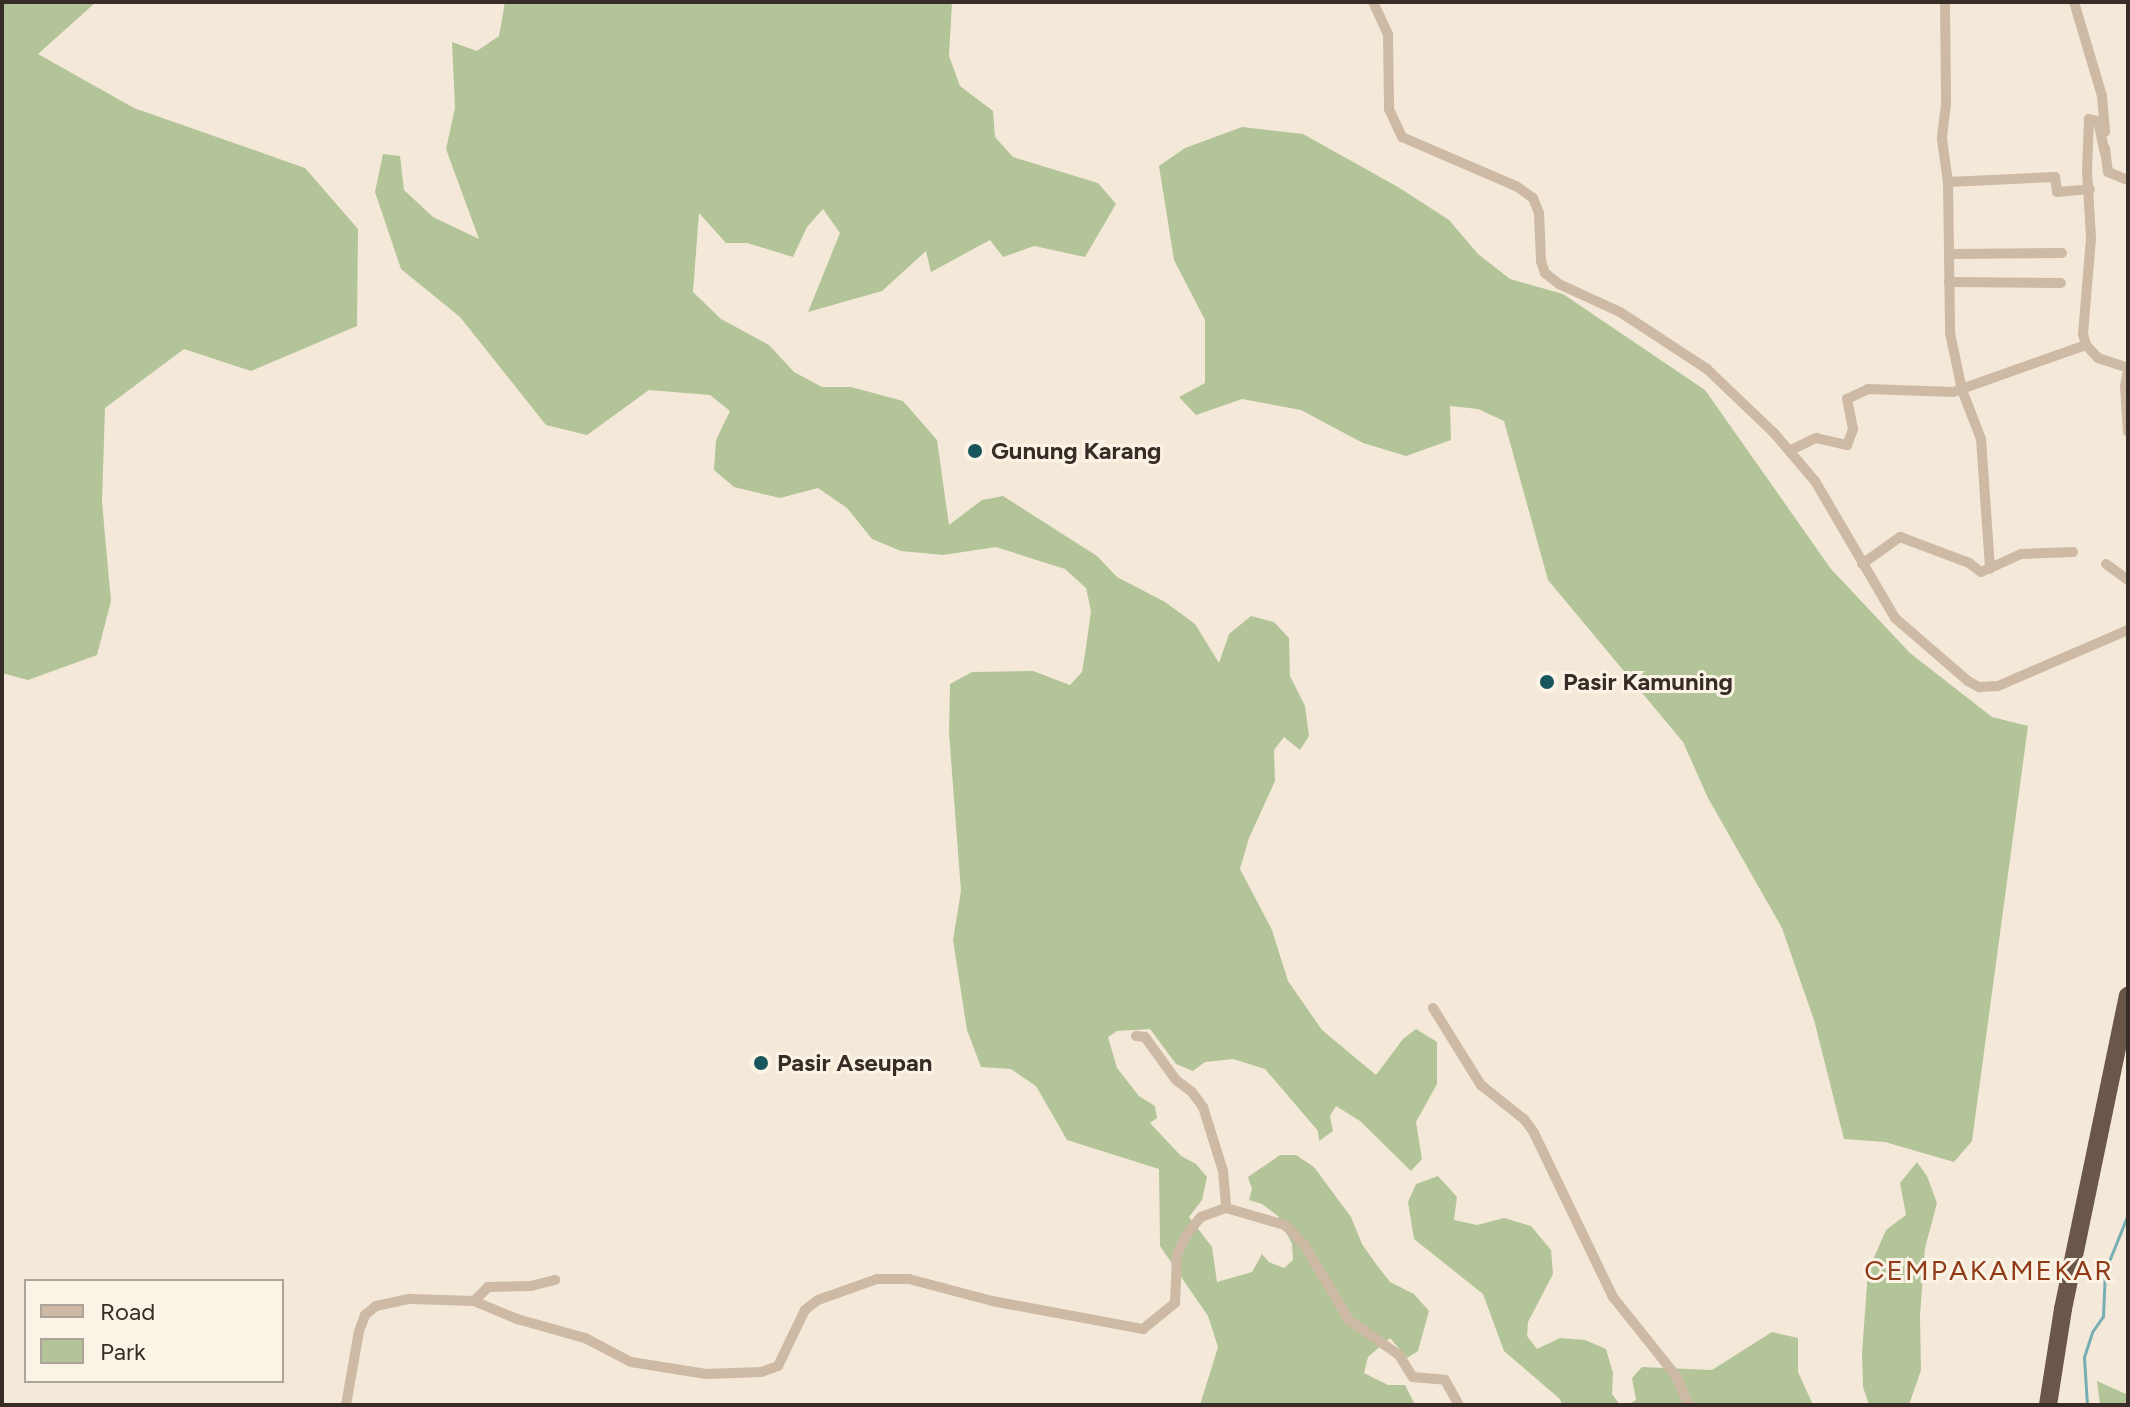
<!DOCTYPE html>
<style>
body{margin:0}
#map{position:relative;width:2130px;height:1407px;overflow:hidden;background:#f4e9d9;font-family:Figtree,sans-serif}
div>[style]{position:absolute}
.green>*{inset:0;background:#b3c498}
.stream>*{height:3px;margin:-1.5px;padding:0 1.5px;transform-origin:1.5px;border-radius:1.5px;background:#76aeb4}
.minor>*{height:10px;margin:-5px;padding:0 5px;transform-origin:5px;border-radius:5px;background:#cdb9a4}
.trunk>*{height:18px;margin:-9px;padding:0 9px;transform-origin:9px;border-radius:9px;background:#6a564a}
.dots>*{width:22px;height:22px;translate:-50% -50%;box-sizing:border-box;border:4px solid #fbf3e6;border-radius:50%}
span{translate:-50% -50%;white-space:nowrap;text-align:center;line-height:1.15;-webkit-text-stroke:6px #fbf3e6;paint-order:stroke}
.poi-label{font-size:24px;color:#382d26;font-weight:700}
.left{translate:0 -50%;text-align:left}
.quarter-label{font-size:28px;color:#8f3b18;letter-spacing:2px}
.frame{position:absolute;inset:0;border:4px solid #382d26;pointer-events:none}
.legend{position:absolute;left:24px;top:1279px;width:260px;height:104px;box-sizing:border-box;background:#fbf3e6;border:2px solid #ada499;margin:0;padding:10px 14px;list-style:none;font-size:24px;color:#382d26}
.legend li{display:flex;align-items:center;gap:16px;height:40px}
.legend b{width:40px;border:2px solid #ada499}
</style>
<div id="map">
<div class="green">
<i style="clip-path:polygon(2px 2px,96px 2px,38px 54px,134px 108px,305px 168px,358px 229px,357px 326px,251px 371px,184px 349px,105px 408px,102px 502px,111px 601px,97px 655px,28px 680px,2px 673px)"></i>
<i style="clip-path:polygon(505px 2px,952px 2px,949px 56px,960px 86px,993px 111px,995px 137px,1013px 157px,1098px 183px,1116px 204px,1085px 257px,1034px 246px,1003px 257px,990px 240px,931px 272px,926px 251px,882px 291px,808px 312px,840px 233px,823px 209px,807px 227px,793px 257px,747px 243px,726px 243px,699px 213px,693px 292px,721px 319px,769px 345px,794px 372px,822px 387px,851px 387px,903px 401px,937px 440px,949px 525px,982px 500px,1003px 496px,1097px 556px,1117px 577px,1165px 602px,1195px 624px,1219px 663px,1229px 634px,1251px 616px,1274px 622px,1289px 638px,1290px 676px,1305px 706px,1309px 736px,1300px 750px,1284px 737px,1274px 750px,1275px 781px,1249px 838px,1240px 869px,1272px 930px,1288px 981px,1322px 1030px,1376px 1075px,1403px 1039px,1416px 1029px,1437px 1042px,1437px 1084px,1416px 1122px,1422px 1159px,1411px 1171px,1360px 1121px,1336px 1106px,1330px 1116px,1333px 1131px,1319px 1141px,1318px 1131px,1265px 1069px,1233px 1059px,1205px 1062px,1193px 1071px,1176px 1064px,1150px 1029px,1117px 1031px,1108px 1037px,1117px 1068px,1139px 1096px,1155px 1106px,1157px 1118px,1150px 1123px,1181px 1156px,1196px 1164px,1207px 1177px,1202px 1200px,1189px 1217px,1212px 1247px,1217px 1282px,1252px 1272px,1262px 1254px,1269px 1262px,1284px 1268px,1293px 1260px,1292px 1244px,1278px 1216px,1262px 1204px,1249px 1200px,1252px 1189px,1248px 1177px,1280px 1155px,1296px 1155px,1314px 1167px,1351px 1217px,1362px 1244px,1376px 1264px,1390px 1282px,1414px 1294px,1429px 1311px,1418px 1351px,1407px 1358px,1390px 1338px,1368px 1357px,1364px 1373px,1388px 1385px,1405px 1385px,1415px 1405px,1200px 1405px,1218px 1347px,1208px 1316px,1160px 1246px,1159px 1169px,1067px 1140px,1036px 1086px,1011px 1069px,981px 1067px,967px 1030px,953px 940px,961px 891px,949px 733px,950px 684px,972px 672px,1033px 671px,1070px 685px,1082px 672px,1086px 647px,1091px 611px,1086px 588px,1065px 569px,996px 547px,943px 555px,901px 551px,872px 539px,847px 508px,818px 488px,780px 498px,734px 487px,714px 470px,716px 440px,730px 411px,710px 395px,649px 390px,587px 435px,546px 425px,460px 317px,401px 269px,375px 192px,383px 154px,400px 156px,404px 190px,433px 217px,479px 239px,446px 149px,455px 108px,452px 42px,477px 51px,499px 36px)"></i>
<i style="clip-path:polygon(1242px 127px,1303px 134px,1398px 187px,1449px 220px,1478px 254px,1510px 279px,1563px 294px,1705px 390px,1831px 569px,1910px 653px,1992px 717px,2028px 726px,1972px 1141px,1954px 1162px,1885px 1142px,1844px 1139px,1814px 1020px,1782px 928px,1708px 798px,1683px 742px,1548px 580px,1504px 421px,1478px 409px,1450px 406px,1451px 440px,1406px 456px,1363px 443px,1301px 410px,1242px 399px,1196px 415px,1179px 397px,1205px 383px,1205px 320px,1174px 260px,1159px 166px,1185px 148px)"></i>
<i style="clip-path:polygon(1917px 1162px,1927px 1176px,1937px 1203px,1925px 1248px,1920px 1316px,1921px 1370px,1909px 1405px,1869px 1405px,1863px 1387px,1862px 1353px,1868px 1271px,1886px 1230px,1906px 1215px,1900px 1183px)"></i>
<i style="clip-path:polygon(1438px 1176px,1457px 1197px,1454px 1220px,1477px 1225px,1504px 1218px,1531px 1226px,1551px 1250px,1553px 1274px,1528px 1322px,1527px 1336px,1537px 1349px,1560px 1338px,1585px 1340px,1606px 1349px,1613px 1373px,1612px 1394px,1620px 1405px,1562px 1405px,1560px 1399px,1504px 1351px,1483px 1294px,1414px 1239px,1408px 1202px,1416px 1184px)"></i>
<i style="clip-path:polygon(1772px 1332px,1798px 1338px,1798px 1372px,1813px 1405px,1627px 1405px,1636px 1400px,1632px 1378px,1642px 1367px,1712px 1370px)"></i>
<i style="clip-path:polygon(2097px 1381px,2128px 1395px,2128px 1405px,2100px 1405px)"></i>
</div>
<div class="stream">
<i style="left:2087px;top:1405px;width:48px;rotate:-93.6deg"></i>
<i style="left:2084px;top:1357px;width:26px;rotate:-72deg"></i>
<i style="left:2092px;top:1332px;width:19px;rotate:-55deg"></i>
<i style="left:2103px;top:1316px;width:45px;rotate:-87.5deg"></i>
<i style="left:2105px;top:1271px;width:61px;rotate:-68deg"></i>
</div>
<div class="minor">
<i style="left:1373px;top:2px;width:35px;rotate:65deg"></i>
<i style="left:1388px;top:34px;width:75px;rotate:89.2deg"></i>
<i style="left:1389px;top:109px;width:31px;rotate:65deg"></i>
<i style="left:1402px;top:137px;width:124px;rotate:23.3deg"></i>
<i style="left:1516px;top:186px;width:21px;rotate:35deg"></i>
<i style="left:1533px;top:198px;width:16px;rotate:68deg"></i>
<i style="left:1539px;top:213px;width:48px;rotate:87.6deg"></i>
<i style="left:1541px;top:261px;width:13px;rotate:72deg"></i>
<i style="left:1545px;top:273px;width:18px;rotate:38deg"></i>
<i style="left:1559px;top:284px;width:67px;rotate:24.7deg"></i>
<i style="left:1620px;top:312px;width:104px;rotate:33.2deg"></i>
<i style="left:1707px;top:369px;width:93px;rotate:43.7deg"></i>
<i style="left:1774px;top:433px;width:63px;rotate:49.5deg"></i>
<i style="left:1815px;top:481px;width:159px;rotate:59.7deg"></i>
<i style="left:1895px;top:618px;width:96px;rotate:40.8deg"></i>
<i style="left:1968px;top:681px;width:13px;rotate:29deg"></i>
<i style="left:1979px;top:687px;width:19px;rotate:-3deg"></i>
<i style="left:1998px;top:686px;width:142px;rotate:-23.3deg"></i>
<i style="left:1945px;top:2px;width:102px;rotate:89.4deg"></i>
<i style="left:1946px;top:104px;width:35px;rotate:97deg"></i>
<i style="left:1942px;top:139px;width:43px;rotate:82.1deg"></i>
<i style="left:1948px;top:182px;width:151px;rotate:89.2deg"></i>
<i style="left:1950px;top:333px;width:58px;rotate:78.1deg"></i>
<i style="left:1962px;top:390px;width:53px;rotate:68.8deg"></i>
<i style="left:1981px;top:439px;width:130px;rotate:86deg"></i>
<i style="left:2074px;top:2px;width:98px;rotate:73.4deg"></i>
<i style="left:2102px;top:96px;width:36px;rotate:85deg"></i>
<i style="left:2105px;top:148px;width:24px;rotate:83deg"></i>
<i style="left:2108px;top:172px;width:22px;rotate:22deg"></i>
<i style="left:1948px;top:182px;width:107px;rotate:-2.7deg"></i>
<i style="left:2055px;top:177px;width:15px;rotate:82deg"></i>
<i style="left:2057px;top:192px;width:33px;rotate:-5deg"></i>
<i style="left:1949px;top:254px;width:113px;rotate:-0.5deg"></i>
<i style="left:1949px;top:282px;width:112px;rotate:0.5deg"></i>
<i style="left:2086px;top:345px;width:11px;rotate:-105deg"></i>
<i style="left:2083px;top:334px;width:96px;rotate:-85.2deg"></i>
<i style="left:2091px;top:238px;width:67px;rotate:-93.4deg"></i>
<i style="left:2087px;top:171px;width:52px;rotate:-87.8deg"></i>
<i style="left:2089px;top:119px;width:9px;rotate:13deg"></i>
<i style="left:2098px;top:121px;width:34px;rotate:78deg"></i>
<i style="left:2128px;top:371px;width:15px;rotate:101deg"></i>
<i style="left:2125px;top:386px;width:46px;rotate:86.3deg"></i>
<i style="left:1791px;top:450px;width:28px;rotate:-26deg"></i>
<i style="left:1816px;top:438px;width:32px;rotate:13deg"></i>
<i style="left:1847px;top:445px;width:17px;rotate:-69deg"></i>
<i style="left:1853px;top:429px;width:31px;rotate:-101deg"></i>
<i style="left:1847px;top:399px;width:23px;rotate:-25deg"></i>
<i style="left:1868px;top:389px;width:85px;rotate:2deg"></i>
<i style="left:1953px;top:392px;width:141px;rotate:-19.5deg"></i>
<i style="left:2086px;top:345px;width:18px;rotate:47deg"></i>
<i style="left:2098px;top:358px;width:32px;rotate:18deg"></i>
<i style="left:1862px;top:564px;width:47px;rotate:-35.4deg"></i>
<i style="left:1900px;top:537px;width:74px;rotate:20.6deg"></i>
<i style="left:1969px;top:563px;width:15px;rotate:37deg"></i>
<i style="left:1981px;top:572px;width:44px;rotate:-24.2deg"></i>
<i style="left:2021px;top:554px;width:52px;rotate:-2.2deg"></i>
<i style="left:2106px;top:564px;width:27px;rotate:36deg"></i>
<i style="left:1433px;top:1008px;width:91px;rotate:58.1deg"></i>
<i style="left:1481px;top:1085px;width:56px;rotate:38.5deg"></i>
<i style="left:1525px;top:1120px;width:16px;rotate:55deg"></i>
<i style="left:1534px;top:1133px;width:182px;rotate:64.3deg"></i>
<i style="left:1613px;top:1297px;width:101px;rotate:51.4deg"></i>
<i style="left:1676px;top:1376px;width:32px;rotate:66deg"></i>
<i style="left:1136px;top:1036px;width:9px;rotate:6deg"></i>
<i style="left:1145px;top:1037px;width:53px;rotate:54.2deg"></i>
<i style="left:1176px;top:1080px;width:20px;rotate:37deg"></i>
<i style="left:1192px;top:1092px;width:19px;rotate:54deg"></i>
<i style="left:1203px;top:1107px;width:67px;rotate:72.6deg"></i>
<i style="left:1223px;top:1171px;width:37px;rotate:85deg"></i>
<i style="left:474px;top:1301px;width:20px;rotate:-45deg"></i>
<i style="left:488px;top:1287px;width:43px;rotate:-1.3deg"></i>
<i style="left:531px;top:1286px;width:25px;rotate:-14deg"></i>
<i style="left:346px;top:1405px;width:75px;rotate:-80deg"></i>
<i style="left:359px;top:1331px;width:17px;rotate:-69deg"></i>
<i style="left:365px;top:1315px;width:14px;rotate:-39deg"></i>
<i style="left:376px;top:1306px;width:35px;rotate:-12deg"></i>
<i style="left:410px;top:1299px;width:64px;rotate:1.8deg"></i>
<i style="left:474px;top:1301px;width:47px;rotate:22.7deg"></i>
<i style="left:517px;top:1319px;width:71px;rotate:15.6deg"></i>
<i style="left:585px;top:1338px;width:52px;rotate:27.6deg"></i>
<i style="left:631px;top:1362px;width:76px;rotate:9.1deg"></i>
<i style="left:706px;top:1374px;width:55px;rotate:-2.1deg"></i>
<i style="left:761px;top:1372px;width:18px;rotate:-19deg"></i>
<i style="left:778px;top:1366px;width:62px;rotate:-64.3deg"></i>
<i style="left:805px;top:1310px;width:16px;rotate:-38deg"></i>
<i style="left:818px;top:1300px;width:63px;rotate:-19.6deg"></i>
<i style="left:877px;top:1279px;width:32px"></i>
<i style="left:909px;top:1279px;width:86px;rotate:14.8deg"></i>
<i style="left:992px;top:1301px;width:154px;rotate:10.5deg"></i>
<i style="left:1143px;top:1329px;width:41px;rotate:-39.1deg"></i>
<i style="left:1175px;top:1303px;width:48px;rotate:-87.6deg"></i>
<i style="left:1177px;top:1255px;width:23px;rotate:-65deg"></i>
<i style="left:1187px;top:1234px;width:22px;rotate:-51deg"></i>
<i style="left:1201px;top:1217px;width:27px;rotate:-20deg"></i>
<i style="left:1226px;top:1208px;width:61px;rotate:16.1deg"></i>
<i style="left:1285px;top:1225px;width:29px;rotate:46deg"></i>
<i style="left:1305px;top:1246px;width:86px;rotate:59.3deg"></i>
<i style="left:1349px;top:1320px;width:61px;rotate:35deg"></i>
<i style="left:1399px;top:1355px;width:26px;rotate:58deg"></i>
<i style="left:1413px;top:1377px;width:32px;rotate:5deg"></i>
<i style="left:1445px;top:1380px;width:29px;rotate:61deg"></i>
</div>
<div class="trunk">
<i style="left:2048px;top:1405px;width:97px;rotate:-81.1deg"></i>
<i style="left:2063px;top:1309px;width:320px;rotate:-78.3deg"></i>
</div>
<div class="dots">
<i style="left:975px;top:451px;background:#18555d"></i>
<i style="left:1547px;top:682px;background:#18555d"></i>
<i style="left:761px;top:1063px;background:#18555d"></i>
</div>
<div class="poi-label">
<span class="left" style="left:991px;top:451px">Gunung Karang</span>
<span class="left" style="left:1563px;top:682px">Pasir Kamuning</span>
<span class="left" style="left:777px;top:1063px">Pasir Aseupan</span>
</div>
<div class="quarter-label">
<span style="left:1989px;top:1270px">CEMPAKAMEKAR</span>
</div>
<div class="frame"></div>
<ul class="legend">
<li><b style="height:10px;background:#cdb9a4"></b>Road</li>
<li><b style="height:22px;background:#b3c498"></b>Park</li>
</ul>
</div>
